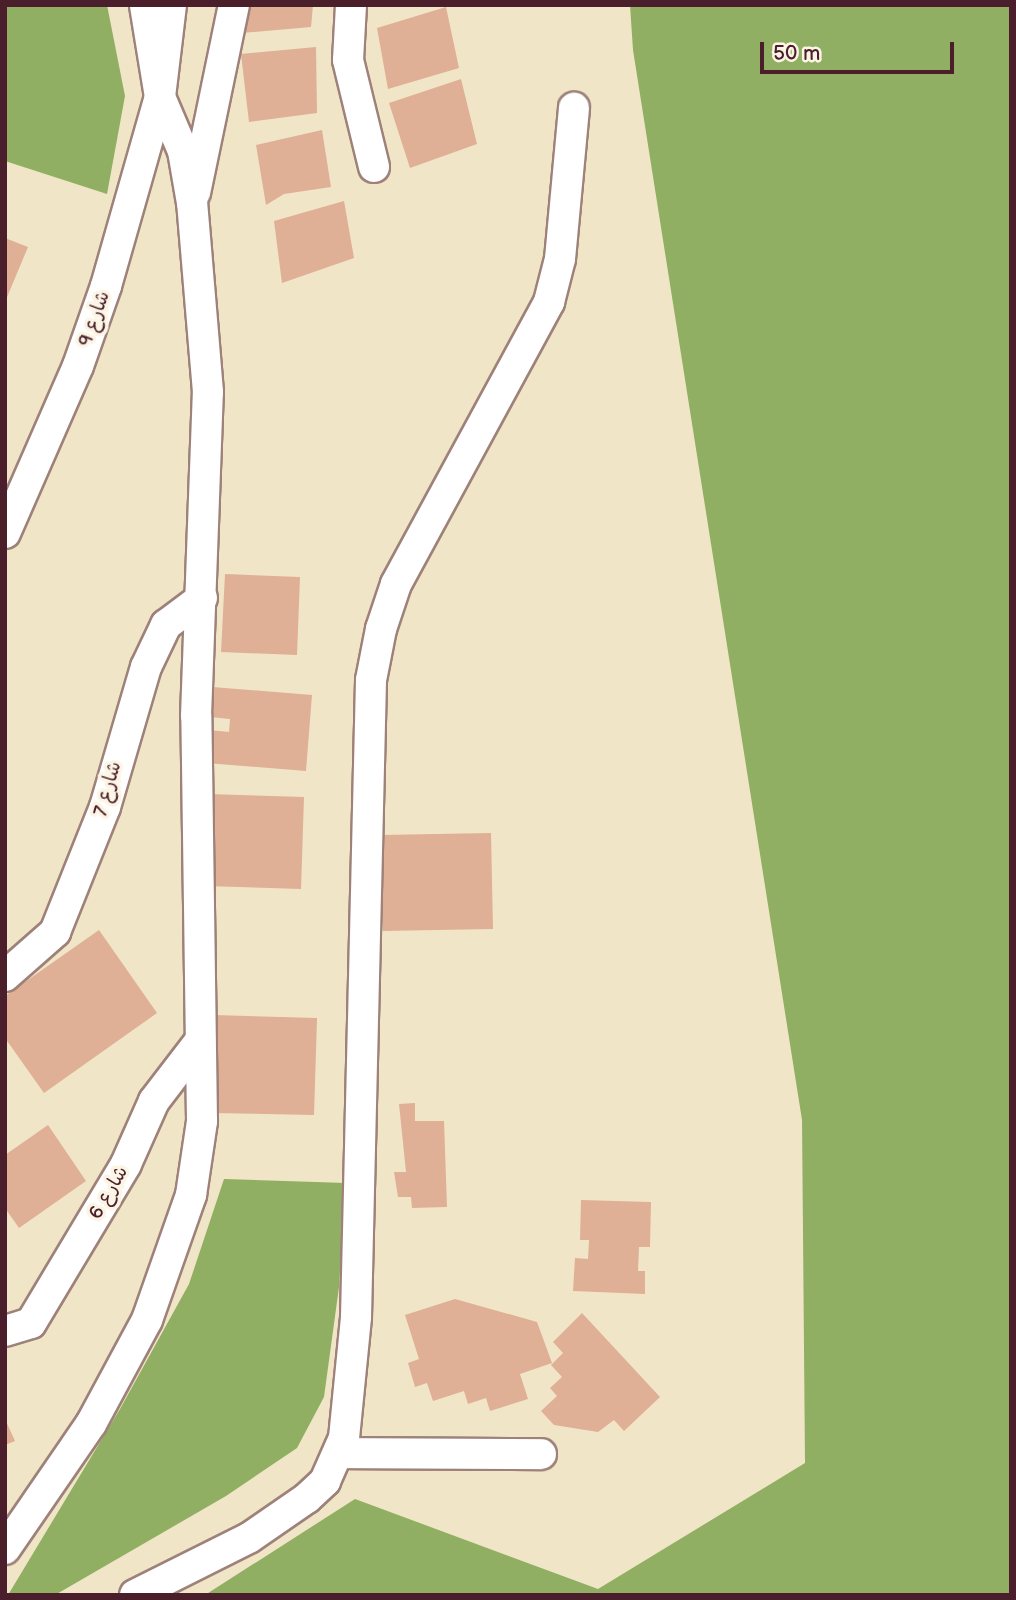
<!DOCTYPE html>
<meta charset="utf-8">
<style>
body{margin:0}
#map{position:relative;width:1016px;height:1600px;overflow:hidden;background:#f1e5c8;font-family:"Balsamiq Sans","Playpen Sans Arabic",sans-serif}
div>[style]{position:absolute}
.forest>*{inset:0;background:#90af62}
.building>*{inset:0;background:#dfaf96}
.roads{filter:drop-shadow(2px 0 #9e827a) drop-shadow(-2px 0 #9e827a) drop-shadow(0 2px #9e827a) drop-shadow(0 -2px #9e827a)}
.minor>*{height:30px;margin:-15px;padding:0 15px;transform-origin:15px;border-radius:15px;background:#fff}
span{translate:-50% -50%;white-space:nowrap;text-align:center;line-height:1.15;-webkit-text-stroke:7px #fcf5e5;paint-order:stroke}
.street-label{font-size:19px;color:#4a1f2b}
.frame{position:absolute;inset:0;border:7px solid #4a1f2b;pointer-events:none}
.scale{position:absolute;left:760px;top:42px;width:194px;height:32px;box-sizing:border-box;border:4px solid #4a1f2b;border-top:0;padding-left:9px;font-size:21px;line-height:24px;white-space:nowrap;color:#4a1f2b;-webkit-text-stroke:5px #fcf5e5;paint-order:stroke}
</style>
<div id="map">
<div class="forest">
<i style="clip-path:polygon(5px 5px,107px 5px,125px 96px,107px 194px,5px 161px)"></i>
<i style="clip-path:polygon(630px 5px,1011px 5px,1011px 1595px,205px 1595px,355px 1499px,598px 1589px,805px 1463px,802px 1120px,633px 50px)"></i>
<i style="clip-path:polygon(224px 1179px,346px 1183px,339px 1287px,324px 1397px,297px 1448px,226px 1496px,55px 1595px,8px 1595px,120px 1409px,189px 1284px)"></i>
</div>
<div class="building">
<i style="clip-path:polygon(244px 5px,313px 5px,311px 27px,242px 33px)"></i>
<i style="clip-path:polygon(446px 7px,459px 68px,388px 89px,377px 28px)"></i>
<i style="clip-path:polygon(316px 47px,317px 113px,249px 122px,241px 54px)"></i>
<i style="clip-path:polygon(461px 79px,477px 144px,410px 168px,389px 103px)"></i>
<i style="clip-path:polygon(322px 130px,331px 187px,284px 194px,266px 205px,256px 145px)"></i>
<i style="clip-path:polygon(344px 201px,354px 258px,282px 283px,274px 221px)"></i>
<i style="clip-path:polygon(5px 238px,28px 247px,5px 302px)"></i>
<i style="clip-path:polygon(225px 574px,300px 577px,297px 655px,221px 652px)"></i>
<i style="clip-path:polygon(212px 687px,312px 695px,306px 771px,206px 763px,209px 730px,229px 732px,230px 719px,210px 717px)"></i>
<i style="clip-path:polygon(208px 794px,304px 797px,301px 889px,205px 886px)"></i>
<i style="clip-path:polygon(491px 833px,493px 929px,383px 931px,381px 835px)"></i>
<i style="clip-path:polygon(99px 930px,157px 1013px,44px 1093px,5px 1038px,5px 996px)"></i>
<i style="clip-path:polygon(214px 1015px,317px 1018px,314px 1115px,211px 1113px)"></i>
<i style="clip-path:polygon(415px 1103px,415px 1121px,444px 1121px,447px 1207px,412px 1208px,411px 1197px,398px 1197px,394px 1172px,406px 1172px,399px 1104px)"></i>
<i style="clip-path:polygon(48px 1125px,86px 1181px,19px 1228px,5px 1208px,5px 1155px)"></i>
<i style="clip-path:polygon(581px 1200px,651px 1202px,650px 1247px,639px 1247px,638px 1271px,645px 1271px,645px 1294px,573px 1291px,575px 1258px,588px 1259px,589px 1240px,580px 1240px)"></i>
<i style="clip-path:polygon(455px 1299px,537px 1322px,552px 1363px,520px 1374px,528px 1399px,490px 1411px,486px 1398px,468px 1404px,464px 1391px,433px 1401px,427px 1383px,415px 1387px,408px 1363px,419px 1359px,405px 1315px)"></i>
<i style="clip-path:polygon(582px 1313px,660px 1397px,624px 1431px,614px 1420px,598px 1432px,554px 1425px,541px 1411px,557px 1396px,550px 1388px,562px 1377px,551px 1365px,563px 1353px,553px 1342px)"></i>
<i style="clip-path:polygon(5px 1419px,15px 1441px,5px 1445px)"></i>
</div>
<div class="roads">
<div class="minor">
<i style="left:351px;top:5px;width:55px;rotate:93.1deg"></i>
<i style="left:348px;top:60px;width:110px;rotate:76.3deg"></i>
<i style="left:195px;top:193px;width:192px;rotate:-78.3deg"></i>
<i style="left:5px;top:533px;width:182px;rotate:-66.4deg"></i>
<i style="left:78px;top:366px;width:85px;rotate:-70.7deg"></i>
<i style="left:106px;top:286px;width:197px;rotate:-74.1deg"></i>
<i style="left:160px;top:97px;width:93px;rotate:-83.2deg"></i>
<i style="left:5px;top:976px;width:67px;rotate:-41.3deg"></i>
<i style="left:55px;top:932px;width:135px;rotate:-68.2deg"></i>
<i style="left:105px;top:807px;width:146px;rotate:-73.7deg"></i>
<i style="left:146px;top:667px;width:47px;rotate:-64.5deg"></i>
<i style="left:166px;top:625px;width:45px;rotate:-36.9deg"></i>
<i style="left:5px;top:1331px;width:27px;rotate:-17deg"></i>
<i style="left:31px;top:1323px;width:185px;rotate:-59.1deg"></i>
<i style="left:126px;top:1164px;width:69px;rotate:-66deg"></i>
<i style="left:154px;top:1101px;width:76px;rotate:-52.5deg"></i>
<i style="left:340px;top:1453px;width:201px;rotate:0.3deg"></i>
<i style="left:5px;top:1549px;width:152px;rotate:-55.5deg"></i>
<i style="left:91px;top:1424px;width:118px;rotate:-61.7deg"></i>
<i style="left:147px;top:1320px;width:133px;rotate:-70.6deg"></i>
<i style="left:191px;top:1195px;width:75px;rotate:-81.5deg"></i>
<i style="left:202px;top:1121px;width:405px;rotate:-90.8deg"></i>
<i style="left:196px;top:716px;width:324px;rotate:-87.9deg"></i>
<i style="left:208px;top:392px;width:190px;rotate:-94.8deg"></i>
<i style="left:192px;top:203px;width:53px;rotate:-99.8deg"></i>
<i style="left:183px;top:151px;width:59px;rotate:-113.1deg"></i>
<i style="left:160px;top:97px;width:93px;rotate:-99.3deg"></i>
<i style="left:135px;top:1595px;width:127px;rotate:-26.6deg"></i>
<i style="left:249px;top:1538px;width:70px;rotate:-34.6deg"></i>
<i style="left:307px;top:1498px;width:25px;rotate:-43deg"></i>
<i style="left:325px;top:1481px;width:47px;rotate:-66.2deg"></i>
<i style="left:344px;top:1438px;width:122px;rotate:-84.3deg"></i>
<i style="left:356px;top:1317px;width:637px;rotate:-88.65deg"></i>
<i style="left:371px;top:680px;width:52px;rotate:-78.9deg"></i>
<i style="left:381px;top:629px;width:47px;rotate:-71.6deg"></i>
<i style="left:396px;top:584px;width:321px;rotate:-61.5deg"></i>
<i style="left:549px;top:302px;width:44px;rotate:-75.7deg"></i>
<i style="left:560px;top:259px;width:152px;rotate:-84.7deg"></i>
</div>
</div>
<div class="street-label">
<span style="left:95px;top:319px;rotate:-71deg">شارع 9</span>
<span style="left:108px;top:789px;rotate:-74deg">شارع 7</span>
<span style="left:109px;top:1193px;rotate:-60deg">شارع 6</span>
</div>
<div class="frame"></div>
<div class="scale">50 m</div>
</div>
